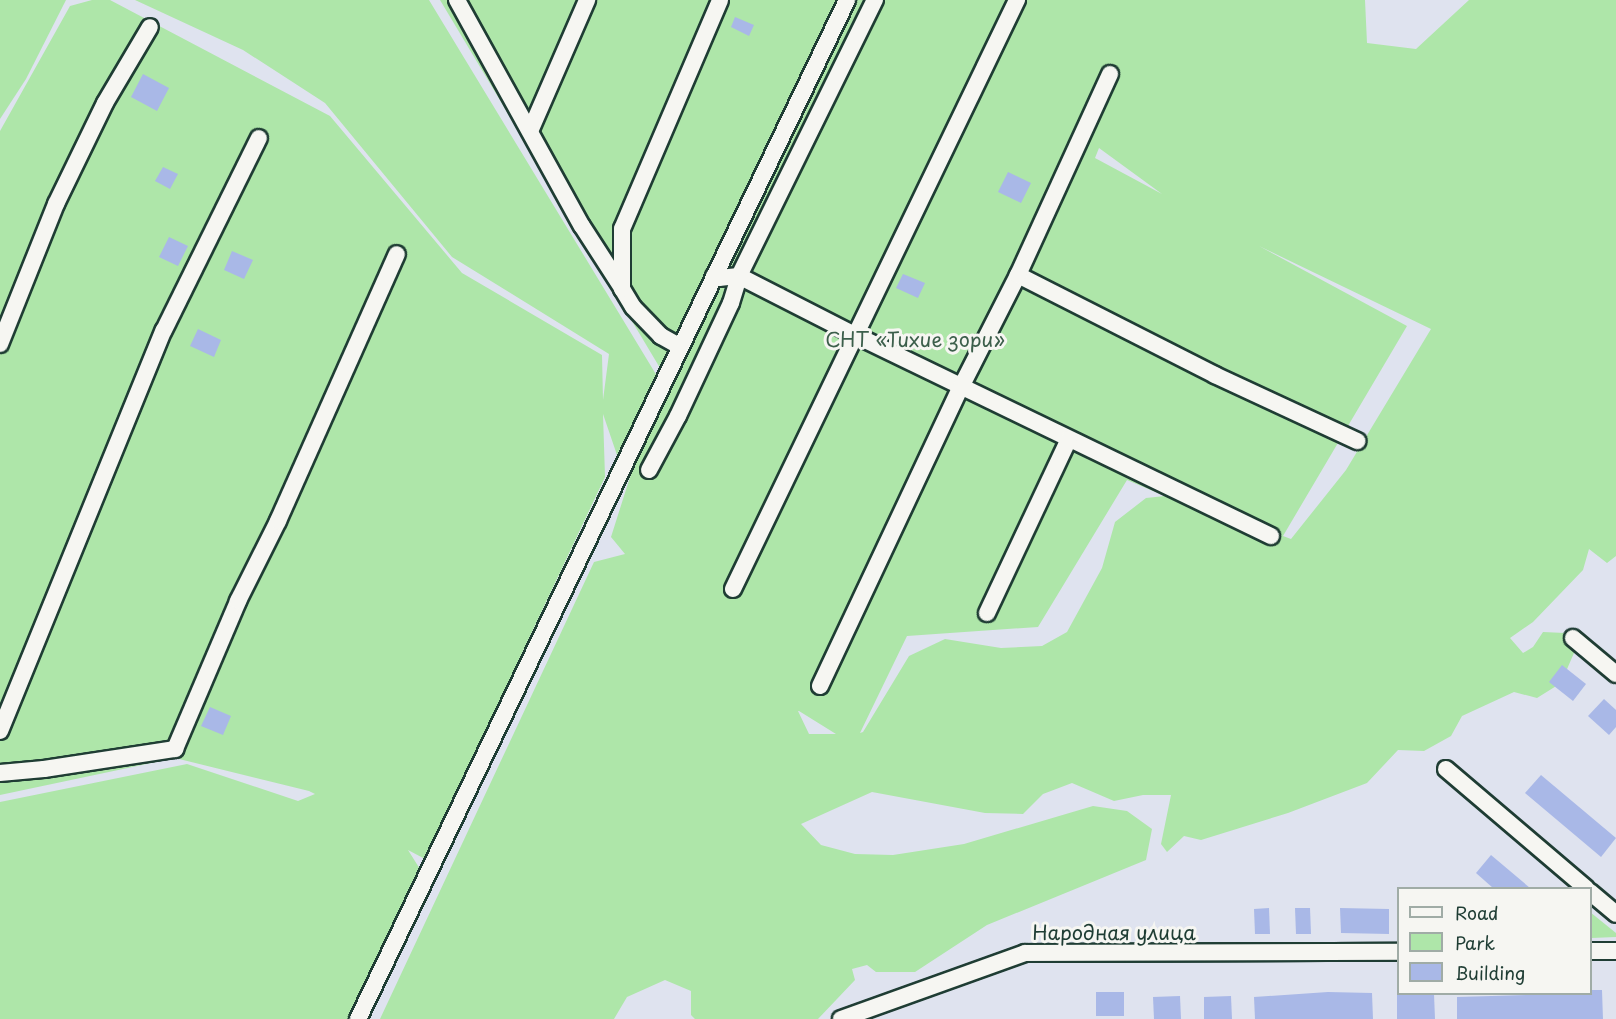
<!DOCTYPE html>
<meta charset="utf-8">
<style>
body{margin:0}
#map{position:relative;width:1616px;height:1019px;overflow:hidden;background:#dfe3ef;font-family:"Playpen Sans",sans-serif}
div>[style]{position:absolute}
.green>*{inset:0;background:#aee6a9}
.building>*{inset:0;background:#a9b8e7}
.roads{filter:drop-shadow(2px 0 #1f3d34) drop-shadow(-2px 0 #1f3d34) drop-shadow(0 2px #1f3d34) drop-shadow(0 -2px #1f3d34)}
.minor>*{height:16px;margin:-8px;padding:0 8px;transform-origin:8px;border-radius:8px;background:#f6f6f2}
span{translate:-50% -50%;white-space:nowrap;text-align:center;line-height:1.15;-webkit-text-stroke:6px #f6f6f2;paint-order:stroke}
.park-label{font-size:20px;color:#3c5f4b}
.street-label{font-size:20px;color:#1f3d34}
.legend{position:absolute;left:1397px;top:887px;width:195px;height:108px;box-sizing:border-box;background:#f6f6f2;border:2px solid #a0aca6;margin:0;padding:8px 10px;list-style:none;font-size:18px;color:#1f3d34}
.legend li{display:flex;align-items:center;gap:12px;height:30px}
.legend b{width:30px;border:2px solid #a0aca6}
</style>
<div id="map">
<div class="green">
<i style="clip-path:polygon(0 0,66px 0,26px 79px,0 119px)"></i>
<i style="clip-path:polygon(92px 0,110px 0,330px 116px,462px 273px,602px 355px,603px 400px,609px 354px,452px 257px,325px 103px,243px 50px,135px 0,429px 0,657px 376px,617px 455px,603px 414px,605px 477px,425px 859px,408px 850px,425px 877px,352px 1019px,0 1019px,0 802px,187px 764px,298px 801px,315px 794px,309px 791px,175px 758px,0 795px,0 131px,70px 6px)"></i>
<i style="clip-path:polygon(evenodd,440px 0,1365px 0,1367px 43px,1416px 49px,1469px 0,1616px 0,1616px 556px,1607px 563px,1589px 549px,1583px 570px,1533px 622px,1510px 638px,1523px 653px,1533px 647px,1543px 632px,1565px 633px,1577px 646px,1561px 683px,1537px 698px,1514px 692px,1462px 716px,1451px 736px,1424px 751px,1398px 750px,1367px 783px,1288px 813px,1201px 840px,1184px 836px,1167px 852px,1161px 844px,1171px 795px,1143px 795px,1114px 801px,1072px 783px,1043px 794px,1023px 814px,985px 813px,872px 792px,801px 824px,821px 845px,855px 854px,893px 855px,964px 844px,1093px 806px,1127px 811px,1152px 829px,1146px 860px,987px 925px,915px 972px,876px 972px,867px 965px,852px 969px,855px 980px,818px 1019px,695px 1019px,691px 1015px,691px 991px,665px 980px,627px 997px,614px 1019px,380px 1019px,594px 562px,625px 554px,611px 537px,663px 373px,440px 0,1099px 148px,1162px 194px,1095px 158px,1099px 148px,440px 0,1259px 246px,1431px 329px,1346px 470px,1291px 539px,1283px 536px,1407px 326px,1259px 246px,440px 0,1127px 480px,1165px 496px,1146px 498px,1115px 522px,1102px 568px,1067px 632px,1042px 646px,1001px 648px,945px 639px,909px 656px,863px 732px,860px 733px,907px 636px,1038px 627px,1127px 480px,440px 0,798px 711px,799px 711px,836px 734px,809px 734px,798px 711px)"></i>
<i style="clip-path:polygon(1590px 912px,1616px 933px,1616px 937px,1591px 938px)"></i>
</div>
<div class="building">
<i style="clip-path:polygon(735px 17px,754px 25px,749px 36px,731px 27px)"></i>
<i style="clip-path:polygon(143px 74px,169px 88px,157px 111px,131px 97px)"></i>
<i style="clip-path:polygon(163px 167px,178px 174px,170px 189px,155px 181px)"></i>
<i style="clip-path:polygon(1008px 172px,1031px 183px,1021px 203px,998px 192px)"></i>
<i style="clip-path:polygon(169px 237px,188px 246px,178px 266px,159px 257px)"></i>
<i style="clip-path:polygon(232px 251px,253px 260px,244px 279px,224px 270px)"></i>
<i style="clip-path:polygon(903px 274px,925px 283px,918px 298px,896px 288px)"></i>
<i style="clip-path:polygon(198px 329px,221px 340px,214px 357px,190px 346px)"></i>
<i style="clip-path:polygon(1562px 665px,1586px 684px,1573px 701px,1549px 682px)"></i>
<i style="clip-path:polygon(1604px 699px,1616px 710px,1616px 727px,1609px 735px,1588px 716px)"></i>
<i style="clip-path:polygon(210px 707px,231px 716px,223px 735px,201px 726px)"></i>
<i style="clip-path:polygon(1541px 775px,1616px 838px,1601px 857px,1525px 793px)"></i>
<i style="clip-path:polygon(1491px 855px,1530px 888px,1493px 888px,1476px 873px)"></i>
<i style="clip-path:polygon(1269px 908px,1270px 934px,1255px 934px,1254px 909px)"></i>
<i style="clip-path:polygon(1295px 908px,1310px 908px,1311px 934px,1296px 934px)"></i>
<i style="clip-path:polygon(1340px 908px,1389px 909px,1389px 934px,1341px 933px)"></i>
<i style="clip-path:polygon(1590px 990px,1602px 990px,1603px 1019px,1457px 1019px,1457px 997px,1590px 993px)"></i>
<i style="clip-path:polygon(1096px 992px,1124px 992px,1124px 1016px,1096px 1016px)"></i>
<i style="clip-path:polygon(1328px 992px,1372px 993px,1373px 1019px,1255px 1019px,1254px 997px)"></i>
<i style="clip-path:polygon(1397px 994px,1434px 994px,1435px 1019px,1397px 1019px)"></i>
<i style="clip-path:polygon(1180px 996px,1181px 1019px,1154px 1019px,1153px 997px)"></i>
<i style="clip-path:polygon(1231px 996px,1232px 1019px,1204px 1019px,1204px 997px)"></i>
</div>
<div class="roads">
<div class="minor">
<i style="left:457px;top:0;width:258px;rotate:61.1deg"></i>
<i style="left:582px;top:226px;width:74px;rotate:57.2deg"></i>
<i style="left:531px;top:129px;width:141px;rotate:-66.5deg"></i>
<i style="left:1018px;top:275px;width:221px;rotate:26.9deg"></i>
<i style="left:1215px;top:375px;width:157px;rotate:24.9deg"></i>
<i style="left:714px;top:276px;width:5px;rotate:22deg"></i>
<i style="left:719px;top:278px;width:20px;rotate:-6deg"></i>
<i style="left:739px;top:276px;width:130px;rotate:27deg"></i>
<i style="left:855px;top:335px;width:462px;rotate:25.8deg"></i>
<i style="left:0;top:344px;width:151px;rotate:-68.2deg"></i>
<i style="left:56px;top:204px;width:112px;rotate:-64.1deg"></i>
<i style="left:105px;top:103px;width:88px;rotate:-59.4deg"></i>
<i style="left:679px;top:346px;width:21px;rotate:-151deg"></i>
<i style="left:661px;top:336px;width:40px;rotate:-134deg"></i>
<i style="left:633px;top:307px;width:21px;rotate:-121deg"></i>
<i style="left:622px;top:289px;width:60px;rotate:-90deg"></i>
<i style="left:622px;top:229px;width:249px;rotate:-66.8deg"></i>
<i style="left:649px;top:470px;width:61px;rotate:-61.8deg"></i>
<i style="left:678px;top:416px;width:125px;rotate:-64.9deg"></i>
<i style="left:731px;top:303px;width:28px;rotate:-73deg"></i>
<i style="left:739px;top:276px;width:308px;rotate:-63.8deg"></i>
<i style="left:733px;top:589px;width:654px;rotate:-64.26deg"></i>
<i style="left:987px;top:613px;width:192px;rotate:-64.8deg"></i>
<i style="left:1573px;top:638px;width:56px;rotate:39.9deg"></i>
<i style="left:820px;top:686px;width:331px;rotate:-64.8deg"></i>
<i style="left:961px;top:387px;width:126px;rotate:-63deg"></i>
<i style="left:1018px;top:275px;width:221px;rotate:-65.4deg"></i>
<i style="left:0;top:731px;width:433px;rotate:-67.8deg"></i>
<i style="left:164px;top:330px;width:214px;rotate:-63.7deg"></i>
<i style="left:1446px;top:769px;width:184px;rotate:40.4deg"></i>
<i style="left:0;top:773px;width:44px;rotate:-5.2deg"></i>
<i style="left:44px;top:769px;width:133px;rotate:-8.7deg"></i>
<i style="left:175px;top:749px;width:161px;rotate:-66.9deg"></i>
<i style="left:238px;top:601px;width:89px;rotate:-63.4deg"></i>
<i style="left:278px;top:521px;width:292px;rotate:-66deg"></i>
<i style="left:1590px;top:892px;width:34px;rotate:40deg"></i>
<i style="left:1590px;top:951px;width:26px"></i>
<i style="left:358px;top:1019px;width:1130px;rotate:-64.36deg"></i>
<i style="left:841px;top:1019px;width:195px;rotate:-19.7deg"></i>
<i style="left:1025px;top:953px;width:373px;rotate:-0.2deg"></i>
</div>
</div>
<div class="park-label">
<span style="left:915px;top:339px">СНТ «Тихие зори»</span>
</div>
<div class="street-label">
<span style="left:1114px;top:932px">Народная улица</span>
</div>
<ul class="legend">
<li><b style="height:8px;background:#f6f6f2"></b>Road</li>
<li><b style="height:16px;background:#aee6a9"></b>Park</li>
<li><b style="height:16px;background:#a9b8e7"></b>Building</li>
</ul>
</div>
